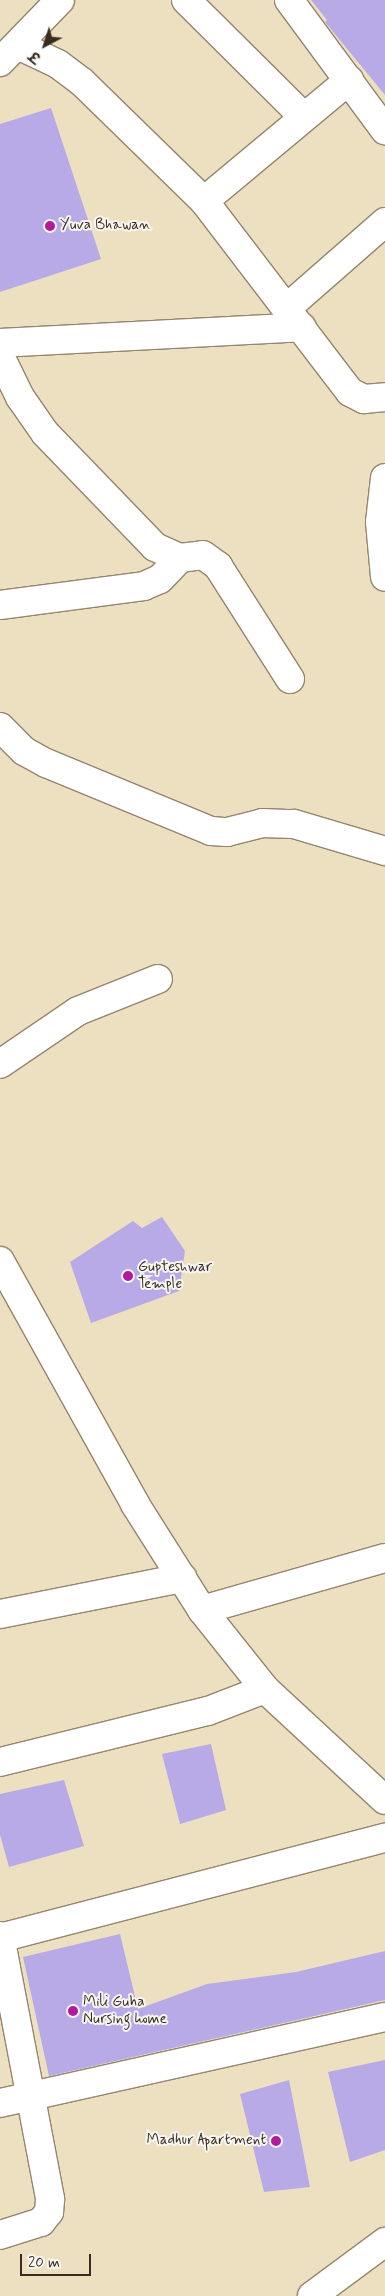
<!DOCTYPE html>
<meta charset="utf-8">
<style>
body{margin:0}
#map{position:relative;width:385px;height:2296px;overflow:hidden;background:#ece0c0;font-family:Mynerve,"Playpen Sans Deva",sans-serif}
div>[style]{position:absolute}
.building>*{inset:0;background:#b8a9e7}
.roads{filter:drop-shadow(1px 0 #94856f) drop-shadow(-1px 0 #94856f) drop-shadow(0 1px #94856f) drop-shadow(0 -1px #94856f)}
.minor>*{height:28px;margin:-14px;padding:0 14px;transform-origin:14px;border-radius:14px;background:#fff}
.dots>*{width:14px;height:14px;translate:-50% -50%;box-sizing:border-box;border:2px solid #f6f6f2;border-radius:50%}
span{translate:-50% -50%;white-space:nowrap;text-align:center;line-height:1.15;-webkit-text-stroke:4px #f6f6f2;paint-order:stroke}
.poi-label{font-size:15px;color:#3b2a1e}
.left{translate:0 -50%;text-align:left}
.right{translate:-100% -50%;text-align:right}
.north{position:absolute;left:20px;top:20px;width:50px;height:50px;-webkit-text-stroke:4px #f6f6f2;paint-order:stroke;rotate:220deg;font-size:14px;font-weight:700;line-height:20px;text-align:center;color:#3b2a1e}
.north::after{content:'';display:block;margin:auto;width:18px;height:22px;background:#3b2a1e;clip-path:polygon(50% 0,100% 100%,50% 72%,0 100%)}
.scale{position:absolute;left:20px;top:2254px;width:71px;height:22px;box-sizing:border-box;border:2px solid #3b2a1e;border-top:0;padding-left:6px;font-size:15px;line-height:18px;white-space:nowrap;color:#3b2a1e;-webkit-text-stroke:4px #f6f6f2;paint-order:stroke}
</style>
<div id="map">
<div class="building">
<i style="clip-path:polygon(311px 0,385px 0,385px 95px,325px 22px,327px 20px)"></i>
<i style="clip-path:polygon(51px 108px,101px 259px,0 292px,0 124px)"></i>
<i style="clip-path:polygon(162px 1217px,185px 1251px,179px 1291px,91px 1323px,70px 1262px,133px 1221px,142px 1228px)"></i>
<i style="clip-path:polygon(211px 1744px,226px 1810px,180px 1824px,162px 1754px)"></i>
<i style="clip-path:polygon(64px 1780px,84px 1846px,9px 1867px,0 1835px,0 1794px)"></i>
<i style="clip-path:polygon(120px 1934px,138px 2009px,207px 1984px,296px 1972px,385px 1951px,385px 2000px,49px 2076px,23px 1957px)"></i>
<i style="clip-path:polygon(385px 2060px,385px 2150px,350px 2162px,328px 2072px)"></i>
<i style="clip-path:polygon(289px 2080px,310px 2187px,264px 2192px,240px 2094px)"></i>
</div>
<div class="roads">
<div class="minor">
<i style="left:186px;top:0;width:166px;rotate:44.8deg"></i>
<i style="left:289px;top:0;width:162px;rotate:53.6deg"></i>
<i style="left:18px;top:45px;width:44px;rotate:25.4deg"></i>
<i style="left:58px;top:64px;width:30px;rotate:37deg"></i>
<i style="left:82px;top:82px;width:170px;rotate:44.3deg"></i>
<i style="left:204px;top:201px;width:240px;rotate:52.6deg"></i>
<i style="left:350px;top:392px;width:16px;rotate:27deg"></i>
<i style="left:364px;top:399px;width:21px;rotate:-5deg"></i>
<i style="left:0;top:62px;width:86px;rotate:-45.9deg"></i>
<i style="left:204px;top:201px;width:189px;rotate:-39.8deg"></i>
<i style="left:288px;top:307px;width:129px;rotate:-41.2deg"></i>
<i style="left:0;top:343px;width:302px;rotate:-3deg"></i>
<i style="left:0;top:356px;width:46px;rotate:64deg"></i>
<i style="left:20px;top:397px;width:44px;rotate:55.2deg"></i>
<i style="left:45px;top:433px;width:158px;rotate:46deg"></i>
<i style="left:155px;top:547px;width:27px;rotate:24deg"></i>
<i style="left:180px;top:558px;width:23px;rotate:-7deg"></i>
<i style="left:203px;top:555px;width:19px;rotate:36deg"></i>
<i style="left:218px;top:566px;width:134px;rotate:57.5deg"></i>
<i style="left:385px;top:478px;width:44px;rotate:96.5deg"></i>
<i style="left:380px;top:522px;width:55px;rotate:84.8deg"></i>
<i style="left:0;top:605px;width:145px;rotate:-7.5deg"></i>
<i style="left:144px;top:586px;width:17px;rotate:-24deg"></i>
<i style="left:160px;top:579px;width:29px;rotate:-46deg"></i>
<i style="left:0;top:727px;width:34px;rotate:45deg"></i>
<i style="left:24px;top:751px;width:25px;rotate:29deg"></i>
<i style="left:46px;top:763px;width:178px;rotate:22.4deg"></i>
<i style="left:211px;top:831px;width:16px;rotate:4deg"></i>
<i style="left:227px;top:832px;width:36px;rotate:-14deg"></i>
<i style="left:262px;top:823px;width:32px;rotate:2deg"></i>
<i style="left:294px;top:824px;width:95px;rotate:16.5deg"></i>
<i style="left:0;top:1064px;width:94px;rotate:-34.2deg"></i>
<i style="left:78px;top:1011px;width:86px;rotate:-21.8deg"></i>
<i style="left:0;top:1261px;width:278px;rotate:60.9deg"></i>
<i style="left:135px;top:1504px;width:125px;rotate:57.7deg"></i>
<i style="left:202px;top:1610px;width:101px;rotate:51.4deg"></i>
<i style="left:265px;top:1689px;width:163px;rotate:42.8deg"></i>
<i style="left:202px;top:1610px;width:190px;rotate:-15.9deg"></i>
<i style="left:0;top:1614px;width:186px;rotate:-11.2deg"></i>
<i style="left:0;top:1762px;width:214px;rotate:-13.8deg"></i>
<i style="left:208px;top:1711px;width:61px;rotate:-21.1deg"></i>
<i style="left:0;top:1936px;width:268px;rotate:79.2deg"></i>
<i style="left:50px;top:2199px;width:13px;rotate:94deg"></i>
<i style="left:49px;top:2212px;width:13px;rotate:129deg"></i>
<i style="left:41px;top:2222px;width:43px;rotate:162.4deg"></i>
<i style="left:0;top:1938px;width:398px;rotate:-14.6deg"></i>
<i style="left:0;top:2103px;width:394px;rotate:-12.6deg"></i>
<i style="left:312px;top:2296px;width:91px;rotate:-36.5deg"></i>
</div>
</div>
<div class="dots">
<i style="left:50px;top:226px;background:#b5179e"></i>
<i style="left:128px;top:1276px;background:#b5179e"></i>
<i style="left:73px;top:2011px;background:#b5179e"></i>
<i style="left:276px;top:2141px;background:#b5179e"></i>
</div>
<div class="poi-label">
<span class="left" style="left:60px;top:226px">Yuva Bhawan</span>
<span class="left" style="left:138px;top:1276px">Gupteshwar<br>Temple</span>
<span class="left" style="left:83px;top:2011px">Mili Guha<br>Nursing home</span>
<span class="right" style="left:266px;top:2141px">Madhur Apartment</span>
</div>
<div class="north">उ</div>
<div class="scale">20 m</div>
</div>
